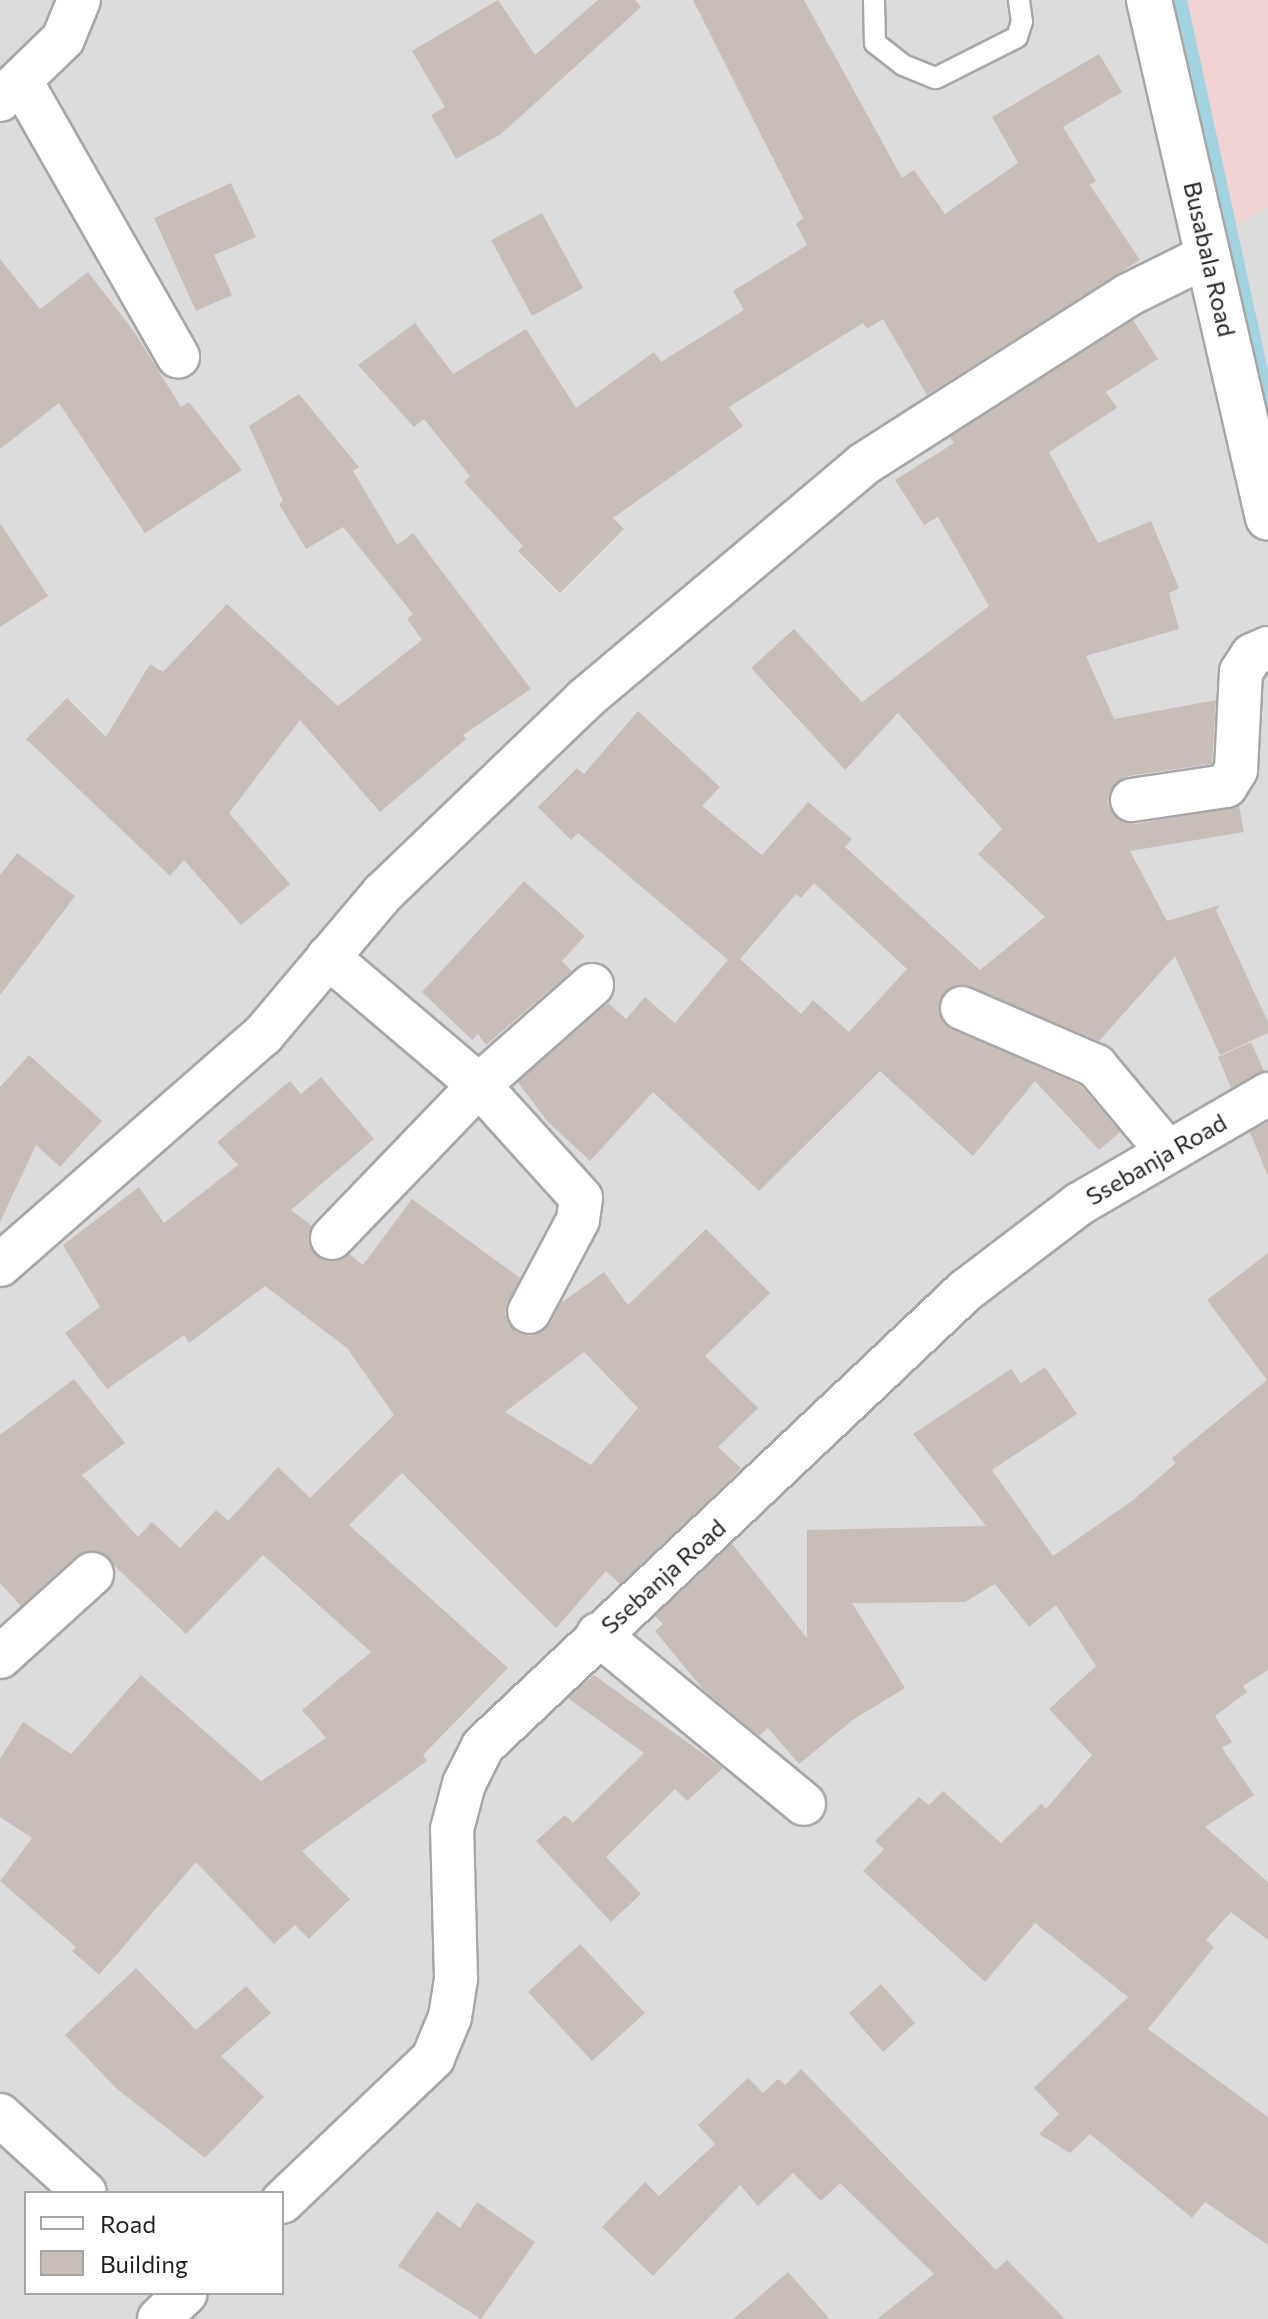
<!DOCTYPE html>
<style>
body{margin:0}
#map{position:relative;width:1268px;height:2319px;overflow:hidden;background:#f0ece4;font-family:Commissioner,sans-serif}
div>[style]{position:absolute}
.residential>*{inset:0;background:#dddcdc}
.commercial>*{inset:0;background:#f2d3d3}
.stream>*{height:14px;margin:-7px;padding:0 7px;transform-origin:7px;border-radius:7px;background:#a2d3e0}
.building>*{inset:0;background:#c8beb7}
.roads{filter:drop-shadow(2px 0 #a6a6a6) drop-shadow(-2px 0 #a6a6a6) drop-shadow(0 2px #a6a6a6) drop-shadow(0 -2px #a6a6a6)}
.service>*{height:20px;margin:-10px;padding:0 10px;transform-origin:10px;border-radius:10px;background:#fff}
.minor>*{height:42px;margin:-21px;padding:0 21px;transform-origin:21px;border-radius:21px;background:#fff}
.tertiary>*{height:44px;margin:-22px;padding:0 22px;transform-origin:22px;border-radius:22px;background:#fff}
span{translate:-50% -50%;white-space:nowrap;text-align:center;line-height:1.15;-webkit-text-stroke:7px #fff;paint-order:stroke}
.street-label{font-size:24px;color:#1f1f1f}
.legend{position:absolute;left:24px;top:2191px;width:260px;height:104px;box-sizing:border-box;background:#fff;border:2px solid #a5a5a5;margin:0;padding:10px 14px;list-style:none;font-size:24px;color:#1f1f1f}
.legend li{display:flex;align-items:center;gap:16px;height:40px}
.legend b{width:40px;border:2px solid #a5a5a5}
</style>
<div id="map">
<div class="residential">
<i style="clip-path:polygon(evenodd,0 0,1268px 0,1268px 2319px,0 2319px,0 0,26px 2193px,282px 2193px,282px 2293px,26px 2293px,26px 2193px)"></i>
</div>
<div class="commercial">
<i style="clip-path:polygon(1165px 0,1268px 0,1268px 208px,1229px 228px)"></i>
</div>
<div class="stream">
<i style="left:1180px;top:0;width:413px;rotate:77.7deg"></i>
</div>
<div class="building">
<i style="clip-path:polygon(498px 0,535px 55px,598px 0,635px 0,641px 7px,501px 134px,456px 159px,431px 115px,445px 107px,412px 51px)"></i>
<i style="clip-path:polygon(693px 0,804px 0,902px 178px,914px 170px,945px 214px,1018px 163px,992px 117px,1099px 54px,1122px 92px,1063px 127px,1096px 181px,1090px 185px,1140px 260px,927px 395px,883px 319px,867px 329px,863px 323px,729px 407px,743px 426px,613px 518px,624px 529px,560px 593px,518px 551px,523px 546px,464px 482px,470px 476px,424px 419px,414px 427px,358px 365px,415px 323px,453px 374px,526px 329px,576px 408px,654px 352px,661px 362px,744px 310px,733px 291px,807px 245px,796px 224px,803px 218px)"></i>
<i style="clip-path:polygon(231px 183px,256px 237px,214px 255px,232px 295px,196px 311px,154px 218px)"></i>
<i style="clip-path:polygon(542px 213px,583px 288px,532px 316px,491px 240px)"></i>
<i style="clip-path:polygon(0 259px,40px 309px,88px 272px,135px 333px,181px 407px,189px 402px,242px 470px,145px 533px,59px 403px,0 449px)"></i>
<i style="clip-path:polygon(evenodd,1133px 320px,1158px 359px,1106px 392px,1117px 408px,1049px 452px,1098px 543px,1151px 521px,1179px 588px,1169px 593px,1179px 629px,1086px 656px,1114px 719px,1216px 700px,1212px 764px,1128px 776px,1110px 790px,1108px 804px,1114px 815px,1135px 824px,1239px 806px,1244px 832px,1130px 851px,1167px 921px,1220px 905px,1216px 910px,1268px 1022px,1268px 1033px,1220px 1055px,1175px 956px,1099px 1041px,958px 984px,940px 999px,943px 1023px,1081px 1086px,1120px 1132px,1099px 1150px,1035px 1081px,973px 1156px,880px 1071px,759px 1191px,653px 1092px,590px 1161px,547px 1121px,518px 1082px,608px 1003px,626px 1019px,645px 997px,675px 1023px,728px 960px,578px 833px,571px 840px,538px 807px,577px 768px,584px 774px,638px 711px,720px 787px,702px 806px,762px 855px,808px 802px,852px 839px,845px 847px,980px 970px,1045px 917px,978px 854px,1002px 829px,898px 713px,845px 770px,751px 668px,794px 629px,862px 702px,989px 606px,938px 517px,924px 525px,895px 480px,954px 443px,950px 437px,1133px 320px,814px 883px,907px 969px,849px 1032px,813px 1000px,801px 1014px,740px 959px,796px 894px,801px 898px,814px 883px)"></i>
<i style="clip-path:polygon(299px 394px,359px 467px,353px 471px,397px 545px,413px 533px,531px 689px,463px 735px,466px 739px,380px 812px,300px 720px,229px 813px,290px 884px,241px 925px,184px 860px,170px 876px,26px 739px,67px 698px,106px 737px,150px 664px,163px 672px,227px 604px,338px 706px,422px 640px,407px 619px,413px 614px,343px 527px,306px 549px,279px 504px,283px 501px,249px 426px)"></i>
<i style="clip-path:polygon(0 523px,48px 596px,0 627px)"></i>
<i style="clip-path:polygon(17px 853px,75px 896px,0 995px,0 875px)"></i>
<i style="clip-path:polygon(524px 881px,585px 936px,562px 961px,572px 971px,486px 1045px,478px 1034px,472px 1040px,422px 992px)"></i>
<i style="clip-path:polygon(1251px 1042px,1264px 1071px,1231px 1088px,1218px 1057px)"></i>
<i style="clip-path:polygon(29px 1055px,102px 1121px,60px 1167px,36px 1145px,0 1222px,0 1087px)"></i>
<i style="clip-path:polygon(evenodd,321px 1077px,374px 1139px,291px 1210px,312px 1226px,309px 1244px,316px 1256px,338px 1261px,349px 1254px,363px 1265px,412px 1199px,520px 1278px,505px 1314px,517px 1333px,531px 1336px,550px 1324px,561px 1303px,604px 1272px,628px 1305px,706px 1229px,770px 1293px,705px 1356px,758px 1408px,718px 1447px,741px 1468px,731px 1479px,620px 1584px,606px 1571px,556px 1628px,402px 1473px,349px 1525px,508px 1668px,423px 1755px,427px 1761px,302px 1851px,350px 1899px,309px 1939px,295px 1925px,274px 1944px,196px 1862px,99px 1975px,72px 1951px,76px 1947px,0 1881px,32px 1838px,0 1817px,0 1759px,23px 1722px,71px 1754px,141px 1675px,261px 1781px,326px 1738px,302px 1710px,371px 1652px,263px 1555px,186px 1634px,99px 1551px,76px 1556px,21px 1606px,0 1583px,0 1435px,74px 1379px,125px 1443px,82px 1475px,138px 1537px,152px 1522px,180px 1548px,216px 1510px,228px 1521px,278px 1467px,310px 1498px,394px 1415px,347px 1348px,265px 1286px,189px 1343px,184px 1335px,107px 1389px,65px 1333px,100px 1307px,63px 1245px,139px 1187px,164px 1223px,238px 1165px,217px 1142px,290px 1081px,301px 1094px,321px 1077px,584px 1352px,638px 1408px,591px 1465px,505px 1412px,584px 1352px)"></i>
<i style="clip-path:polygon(1268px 1122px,1268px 1174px,1267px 1174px,1250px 1132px)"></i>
<i style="clip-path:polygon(1268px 1253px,1268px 1670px,1243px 1686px,1247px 1692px,1215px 1716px,1232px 1742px,1222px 1748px,1254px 1795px,1205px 1827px,1268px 1882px,1268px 1940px,1231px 1912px,1206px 1940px,1214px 1947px,1148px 2029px,1268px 2117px,1268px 2245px,1205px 2202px,1192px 2218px,1090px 2134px,1070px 2153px,1039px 2134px,1059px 2114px,1034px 2088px,1128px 1997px,1035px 1923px,985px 1982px,863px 1871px,884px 1849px,875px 1841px,919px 1797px,929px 1805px,943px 1791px,1001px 1843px,1041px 1804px,1046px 1809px,1092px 1755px,1049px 1709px,1096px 1666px,1056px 1605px,1029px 1627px,995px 1584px,965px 1602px,852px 1603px,905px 1688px,854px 1719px,799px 1764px,768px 1728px,759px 1736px,703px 1689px,655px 1631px,663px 1624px,655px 1616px,732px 1544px,807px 1638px,807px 1530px,986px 1526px,913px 1434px,1011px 1369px,1021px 1383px,1045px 1367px,1077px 1414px,992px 1470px,1053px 1556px,1132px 1501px,1176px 1463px,1172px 1458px,1267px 1380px,1207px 1300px)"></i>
<i style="clip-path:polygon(594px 1675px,723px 1768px,687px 1801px,675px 1789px,606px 1857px,641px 1894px,611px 1922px,536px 1841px,565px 1815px,573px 1823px,644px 1753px,568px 1698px)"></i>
<i style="clip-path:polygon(580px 1944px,645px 2013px,592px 2061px,528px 1992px)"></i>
<i style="clip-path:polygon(136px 1968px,196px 2030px,246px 1986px,271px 2013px,221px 2056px,264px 2097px,205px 2158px,117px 2089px,65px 2035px)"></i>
<i style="clip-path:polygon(881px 1984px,915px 2023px,883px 2052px,849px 2013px)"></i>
<i style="clip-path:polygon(801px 2069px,996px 2270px,1007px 2260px,1065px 2319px,877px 2319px,934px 2274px,840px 2183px,821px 2201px,793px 2173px,758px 2206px,740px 2185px,653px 2276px,602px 2227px,645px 2182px,659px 2196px,715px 2144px,698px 2125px,748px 2078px,763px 2093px,778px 2079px,785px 2085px)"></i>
<i style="clip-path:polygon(477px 2202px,535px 2242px,481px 2319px,398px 2266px,437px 2211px,460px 2228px)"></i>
<i style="clip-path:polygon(788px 2272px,830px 2319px,733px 2319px)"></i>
</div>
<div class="roads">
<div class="service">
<i style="left:874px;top:0;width:43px;rotate:88.7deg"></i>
<i style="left:875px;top:43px;width:36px;rotate:38deg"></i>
<i style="left:903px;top:65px;width:35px;rotate:22deg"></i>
<i style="left:936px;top:78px;width:91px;rotate:-26.8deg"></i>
<i style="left:1017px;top:37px;width:16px;rotate:-72deg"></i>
<i style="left:1022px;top:22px;width:22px;rotate:-98deg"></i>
</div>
<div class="minor">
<i style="left:22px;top:83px;width:315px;rotate:60.3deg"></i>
<i style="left:0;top:100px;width:88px;rotate:-44.1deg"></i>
<i style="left:63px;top:39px;width:42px;rotate:-67.7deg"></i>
<i style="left:1132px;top:800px;width:95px;rotate:-8.5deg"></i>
<i style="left:1226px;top:786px;width:19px;rotate:-58deg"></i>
<i style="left:1236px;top:770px;width:98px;rotate:-87.1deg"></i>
<i style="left:1241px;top:672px;width:20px;rotate:-57deg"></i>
<i style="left:1252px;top:655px;width:17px;rotate:-24deg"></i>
<i style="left:328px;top:957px;width:198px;rotate:40.3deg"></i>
<i style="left:479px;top:1085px;width:152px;rotate:47.9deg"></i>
<i style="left:581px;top:1198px;width:22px;rotate:98deg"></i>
<i style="left:578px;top:1220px;width:104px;rotate:118deg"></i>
<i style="left:962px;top:1008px;width:146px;rotate:23.4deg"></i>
<i style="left:1096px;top:1066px;width:112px;rotate:50.1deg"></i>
<i style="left:332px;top:1238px;width:212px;rotate:-46.1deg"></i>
<i style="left:479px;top:1085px;width:151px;rotate:-41.5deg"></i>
<i style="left:0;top:1265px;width:349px;rotate:-41.2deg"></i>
<i style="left:263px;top:1035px;width:186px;rotate:-49.8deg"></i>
<i style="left:383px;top:893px;width:280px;rotate:-43.8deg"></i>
<i style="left:585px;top:699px;width:365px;rotate:-40.1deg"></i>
<i style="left:864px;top:464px;width:313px;rotate:-32.6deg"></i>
<i style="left:1128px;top:295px;width:90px;rotate:-26.3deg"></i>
<i style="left:598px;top:1634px;width:267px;rotate:39.5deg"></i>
<i style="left:0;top:1657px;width:124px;rotate:-42.1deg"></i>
<i style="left:0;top:2115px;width:115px;rotate:42.5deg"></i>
<i style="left:282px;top:2202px;width:209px;rotate:-43.6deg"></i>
<i style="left:433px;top:2058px;width:44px;rotate:-67.5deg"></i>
<i style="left:450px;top:2017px;width:39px;rotate:-81deg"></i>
<i style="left:456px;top:1978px;width:149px;rotate:-91.5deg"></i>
<i style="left:452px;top:1829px;width:47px;rotate:-75.1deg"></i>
<i style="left:464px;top:1784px;width:42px;rotate:-63.4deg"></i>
<i style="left:483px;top:1746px;width:663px;rotate:-43.35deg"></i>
<i style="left:965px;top:1291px;width:143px;rotate:-37.3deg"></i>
<i style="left:1079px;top:1204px;width:219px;rotate:-30.2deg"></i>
<i style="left:159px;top:2319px;width:37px;rotate:-44deg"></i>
</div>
<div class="tertiary">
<i style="left:1149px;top:0;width:531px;rotate:77.06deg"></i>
</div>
</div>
<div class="street-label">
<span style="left:1210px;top:259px;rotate:77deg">Busabala Road</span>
<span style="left:1156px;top:1159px;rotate:-30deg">Ssebanja Road</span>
<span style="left:663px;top:1576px;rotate:-42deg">Ssebanja Road</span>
</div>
<ul class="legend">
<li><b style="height:10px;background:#fff"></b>Road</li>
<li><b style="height:22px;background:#c8beb7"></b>Building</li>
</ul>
</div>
